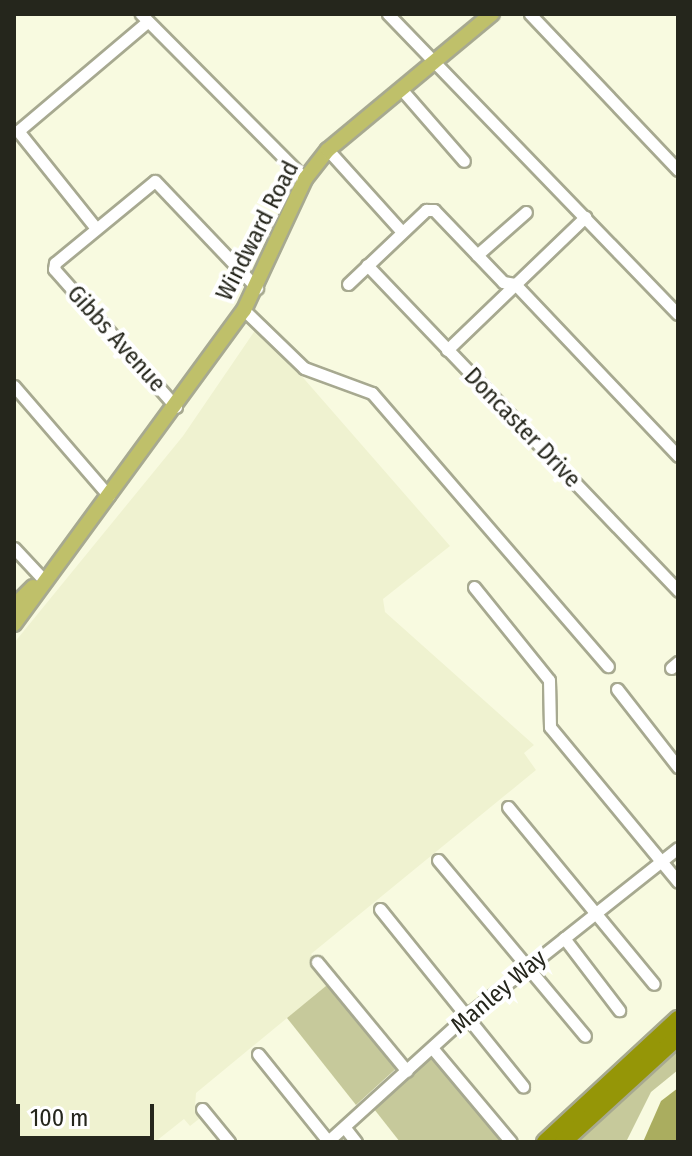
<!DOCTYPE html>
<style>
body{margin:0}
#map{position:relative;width:692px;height:1156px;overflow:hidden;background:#f8fae0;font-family:"Fira Sans Condensed",sans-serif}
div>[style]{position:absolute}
.built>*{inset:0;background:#eff2d0}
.green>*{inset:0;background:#c6c99b}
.water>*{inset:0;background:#aaad5f}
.roads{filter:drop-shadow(2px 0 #a7a990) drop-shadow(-2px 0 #a7a990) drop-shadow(0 2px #a7a990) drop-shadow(0 -2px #a7a990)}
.minor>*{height:11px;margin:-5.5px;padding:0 5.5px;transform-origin:5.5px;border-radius:5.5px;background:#fff}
.major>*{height:14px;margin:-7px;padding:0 7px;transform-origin:7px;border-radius:7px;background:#bfc06a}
.highway>*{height:16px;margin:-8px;padding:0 8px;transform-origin:8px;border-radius:8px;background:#959607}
span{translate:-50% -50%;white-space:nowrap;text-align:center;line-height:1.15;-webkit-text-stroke:8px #fff;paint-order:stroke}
.street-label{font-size:24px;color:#25261c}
.frame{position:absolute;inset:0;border:16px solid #25261c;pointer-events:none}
.scale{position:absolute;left:16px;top:1104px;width:138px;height:36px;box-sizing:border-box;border:4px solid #25261c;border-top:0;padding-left:10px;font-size:24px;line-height:28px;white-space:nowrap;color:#25261c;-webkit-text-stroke:6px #fff;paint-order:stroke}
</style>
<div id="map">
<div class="built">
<i style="clip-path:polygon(258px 326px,450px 546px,383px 599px,385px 612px,534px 745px,524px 753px,536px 770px,311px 954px,332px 981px,196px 1093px,195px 1106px,204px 1115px,190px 1126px,184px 1119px,155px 1142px,14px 1142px,14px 643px,183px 436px)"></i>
</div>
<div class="green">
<i style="clip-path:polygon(332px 981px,400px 1065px,356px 1105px,287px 1018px)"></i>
<i style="clip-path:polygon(678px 1047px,678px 1070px,651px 1092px,626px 1142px,574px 1142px)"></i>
<i style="clip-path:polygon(437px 1055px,505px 1142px,400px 1142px,374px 1109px,427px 1057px)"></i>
</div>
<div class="water">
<i style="clip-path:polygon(678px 1088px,678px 1142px,643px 1142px,661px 1101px)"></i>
</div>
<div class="roads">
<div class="minor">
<i style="left:141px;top:14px;width:233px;rotate:45.2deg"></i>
<i style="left:388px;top:14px;width:417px;rotate:46deg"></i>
<i style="left:530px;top:14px;width:215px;rotate:46.5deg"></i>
<i style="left:402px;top:90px;width:94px;rotate:48.9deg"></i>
<i style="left:328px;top:150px;width:110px;rotate:47.9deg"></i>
<i style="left:95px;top:227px;width:123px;rotate:-128.7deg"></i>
<i style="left:18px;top:131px;width:170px;rotate:-40.2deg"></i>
<i style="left:477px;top:255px;width:65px;rotate:-41.3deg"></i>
<i style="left:367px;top:265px;width:451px;rotate:46.3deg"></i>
<i style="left:348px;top:284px;width:108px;rotate:-43.5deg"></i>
<i style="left:426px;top:210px;width:8px"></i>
<i style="left:434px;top:210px;width:100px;rotate:46.2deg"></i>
<i style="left:503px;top:282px;width:12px;rotate:9deg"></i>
<i style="left:515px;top:284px;width:237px;rotate:46.5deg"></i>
<i style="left:244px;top:310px;width:83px;rotate:44deg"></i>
<i style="left:304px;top:368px;width:72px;rotate:20.2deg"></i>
<i style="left:372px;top:393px;width:361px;rotate:49.2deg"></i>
<i style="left:447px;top:350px;width:192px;rotate:-43.9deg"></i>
<i style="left:14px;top:386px;width:145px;rotate:49.2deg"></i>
<i style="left:176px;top:407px;width:184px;rotate:-131.5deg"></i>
<i style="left:54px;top:269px;width:6px;rotate:-81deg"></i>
<i style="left:55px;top:263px;width:129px;rotate:-39.4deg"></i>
<i style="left:155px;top:181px;width:148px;rotate:46.4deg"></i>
<i style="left:14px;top:548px;width:42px;rotate:46.9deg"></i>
<i style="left:474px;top:587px;width:119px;rotate:51.1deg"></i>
<i style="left:549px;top:680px;width:47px;rotate:88.8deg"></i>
<i style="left:550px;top:727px;width:201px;rotate:50.4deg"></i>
<i style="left:671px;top:668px;width:9px;rotate:-41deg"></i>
<i style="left:617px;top:689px;width:99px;rotate:52deg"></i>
<i style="left:508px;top:807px;width:229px;rotate:50.5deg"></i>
<i style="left:438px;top:860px;width:229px;rotate:50.1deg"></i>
<i style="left:380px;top:909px;width:228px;rotate:51.1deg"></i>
<i style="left:564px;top:938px;width:91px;rotate:52.6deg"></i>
<i style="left:317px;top:962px;width:141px;rotate:50.5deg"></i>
<i style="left:433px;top:1049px;width:121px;rotate:50deg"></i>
<i style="left:258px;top:1054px;width:112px;rotate:51.2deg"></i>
<i style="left:202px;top:1109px;width:43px;rotate:50.7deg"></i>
<i style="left:345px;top:1128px;width:18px;rotate:52deg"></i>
<i style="left:327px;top:1142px;width:188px;rotate:-42.2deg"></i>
<i style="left:466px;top:1016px;width:270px;rotate:-38.4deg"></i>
</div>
<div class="major">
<i style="left:14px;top:606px;width:27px;rotate:-45deg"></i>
<i style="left:14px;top:624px;width:389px;rotate:-53.8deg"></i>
<i style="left:244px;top:310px;width:145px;rotate:-65deg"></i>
<i style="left:305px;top:179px;width:37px;rotate:-52deg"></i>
<i style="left:328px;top:150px;width:213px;rotate:-39.7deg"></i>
</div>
<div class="highway">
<i style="left:545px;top:1142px;width:181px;rotate:-42.8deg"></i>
<i style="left:563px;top:1142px;width:156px;rotate:-42.4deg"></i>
</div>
</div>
<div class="street-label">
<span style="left:258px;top:231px;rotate:-63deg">Windward Road</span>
<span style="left:116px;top:339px;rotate:48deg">Gibbs Avenue</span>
<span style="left:522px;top:428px;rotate:46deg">Doncaster Drive</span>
<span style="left:499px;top:992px;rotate:-40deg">Manley Way</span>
</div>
<div class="frame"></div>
<div class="scale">100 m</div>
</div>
